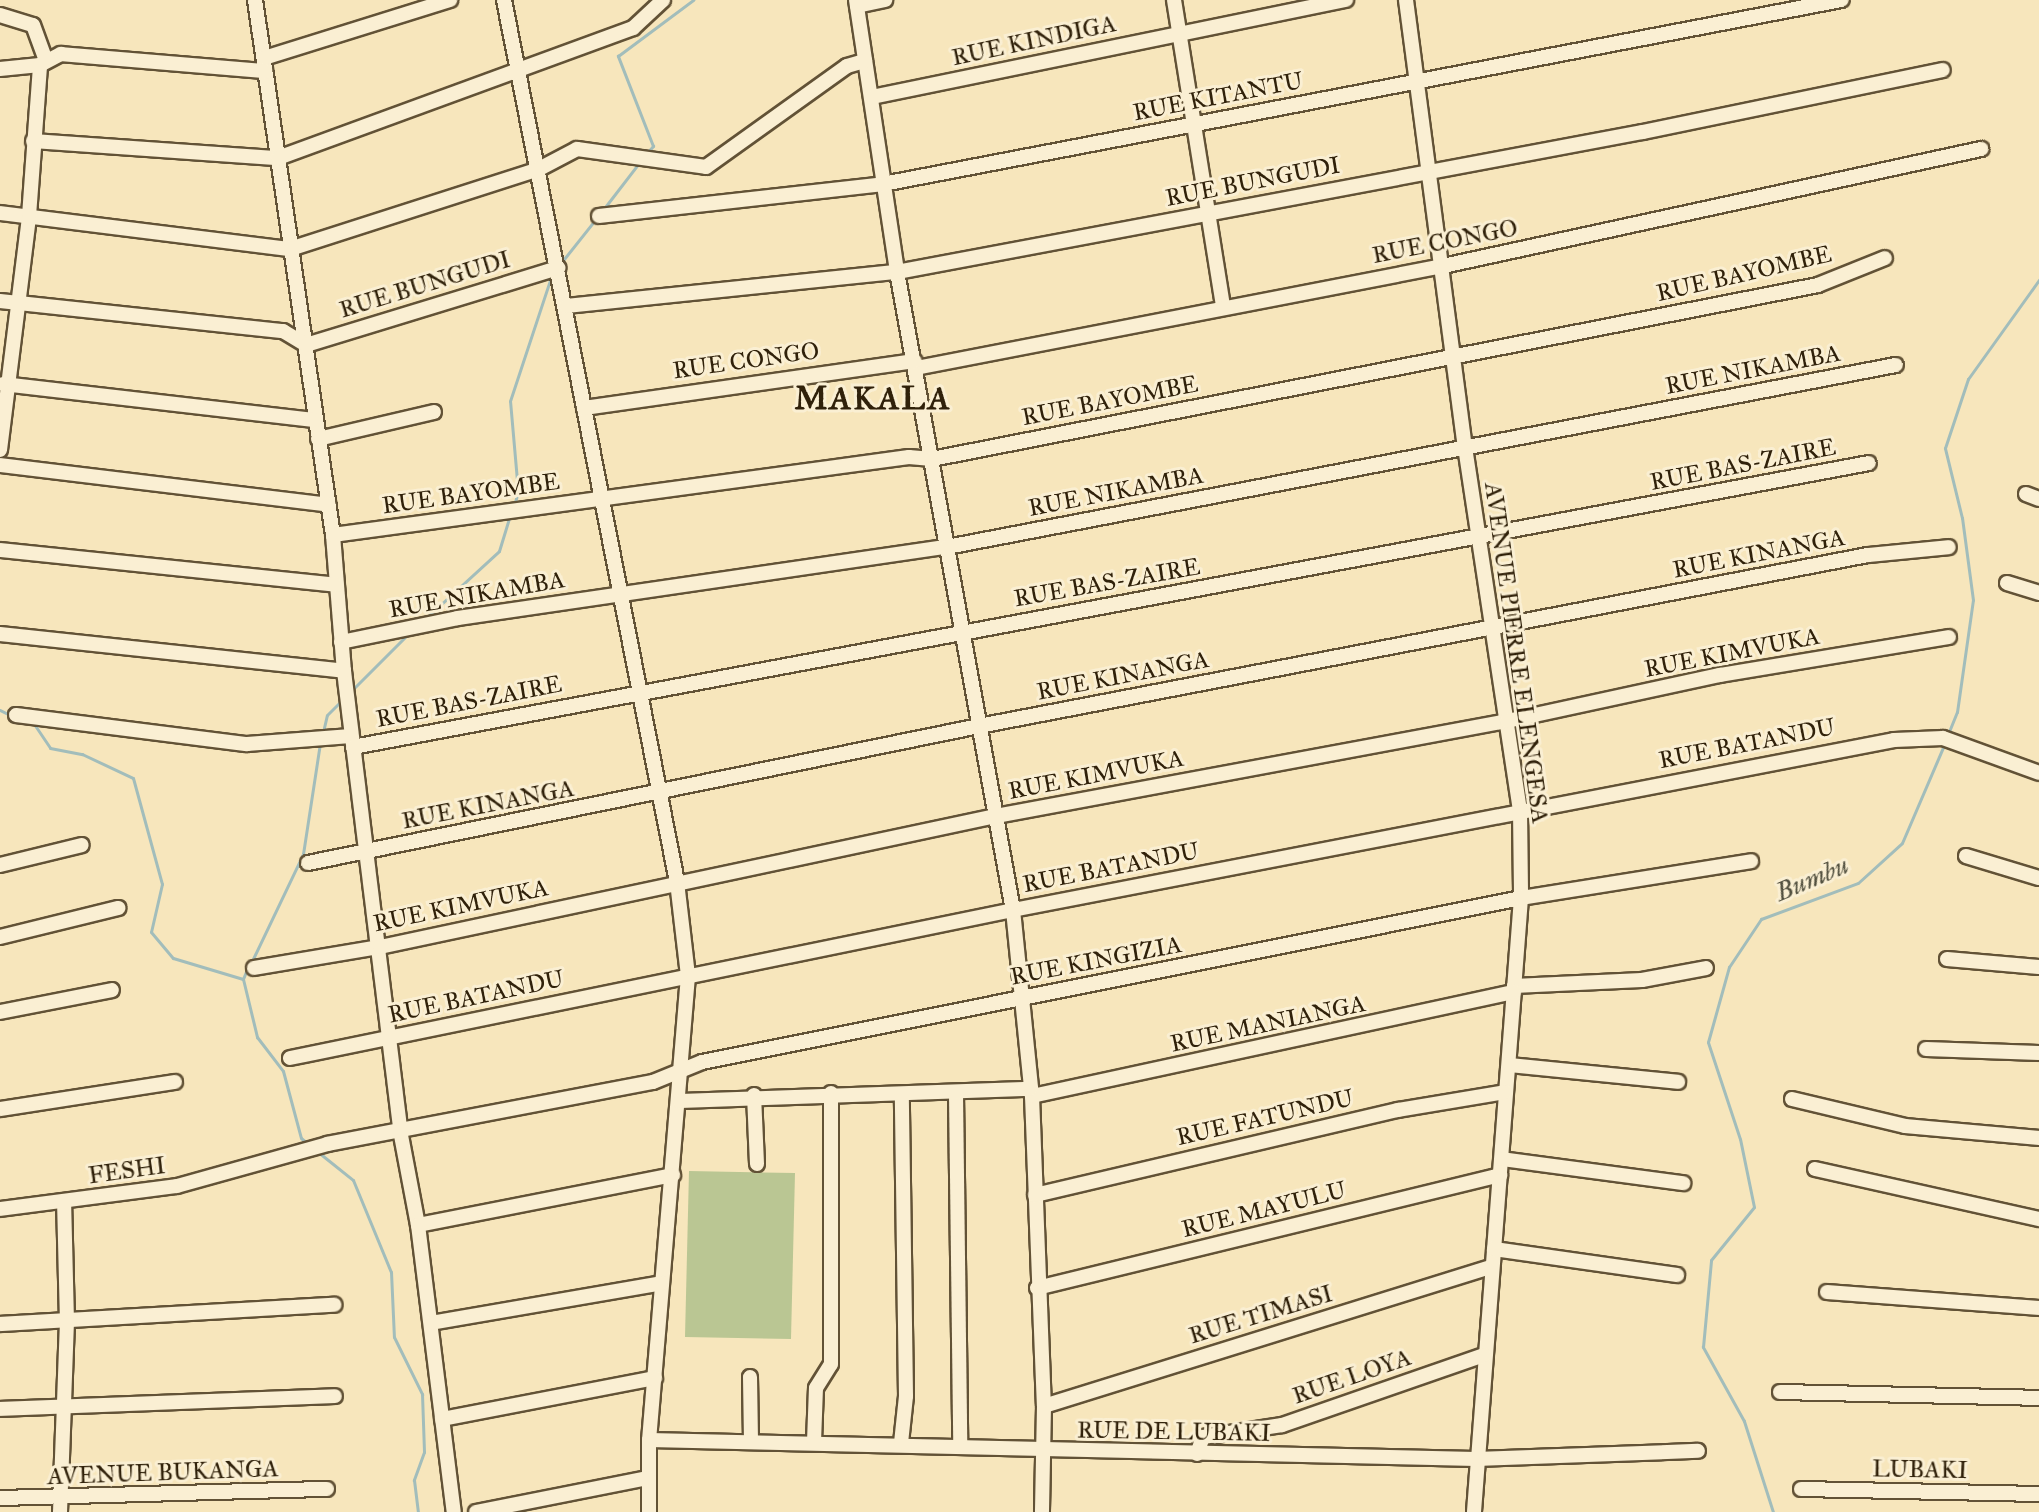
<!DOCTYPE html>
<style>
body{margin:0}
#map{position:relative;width:2039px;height:1512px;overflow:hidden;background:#f7e6bc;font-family:"IM FELL Great Primer",serif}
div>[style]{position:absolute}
.green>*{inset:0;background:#bac693}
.stream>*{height:3px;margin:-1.5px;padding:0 1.5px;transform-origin:1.5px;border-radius:1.5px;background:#a2bdbb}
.roads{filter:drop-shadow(2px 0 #625236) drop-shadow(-2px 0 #625236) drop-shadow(0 2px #625236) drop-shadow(0 -2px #625236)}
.minor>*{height:14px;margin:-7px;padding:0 7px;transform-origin:7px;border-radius:7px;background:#faefd3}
span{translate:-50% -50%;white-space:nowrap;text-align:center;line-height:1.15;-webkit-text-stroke:6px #faefd3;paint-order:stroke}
.street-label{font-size:24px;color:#30210a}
.water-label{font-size:26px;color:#52503f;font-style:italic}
.district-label{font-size:32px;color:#30210a;font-weight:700;letter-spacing:2px}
</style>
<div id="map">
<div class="green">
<i style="clip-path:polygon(689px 1171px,795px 1173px,791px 1339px,685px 1337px)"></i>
</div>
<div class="stream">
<i style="left:646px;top:154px;width:11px;rotate:-49deg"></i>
<i style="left:653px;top:146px;width:97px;rotate:-111.3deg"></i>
<i style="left:618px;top:56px;width:94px;rotate:-36.7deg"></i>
<i style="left:602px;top:211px;width:61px;rotate:-52.4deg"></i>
<i style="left:560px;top:264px;width:56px;rotate:-51.5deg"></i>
<i style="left:514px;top:505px;width:14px;rotate:-73deg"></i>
<i style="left:518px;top:492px;width:91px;rotate:-95deg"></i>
<i style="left:510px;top:401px;width:131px;rotate:-71.7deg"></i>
<i style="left:426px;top:618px;width:99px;rotate:-42.5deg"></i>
<i style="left:499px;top:551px;width:37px;rotate:-73deg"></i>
<i style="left:351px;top:691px;width:81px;rotate:-45deg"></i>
<i style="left:0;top:710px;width:11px;rotate:27deg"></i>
<i style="left:32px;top:721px;width:32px;rotate:56deg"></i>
<i style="left:50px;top:748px;width:33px;rotate:11deg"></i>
<i style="left:82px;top:754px;width:56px;rotate:25.2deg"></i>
<i style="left:133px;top:778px;width:110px;rotate:74.7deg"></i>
<i style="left:162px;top:884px;width:49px;rotate:102.9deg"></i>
<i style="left:151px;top:932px;width:34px;rotate:50deg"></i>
<i style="left:173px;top:958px;width:73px;rotate:16.7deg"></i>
<i style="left:323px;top:732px;width:17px;rotate:-77deg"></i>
<i style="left:327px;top:715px;width:23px;rotate:-45deg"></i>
<i style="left:1948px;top:734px;width:24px;rotate:-68deg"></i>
<i style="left:1957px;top:712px;width:113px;rotate:-81.9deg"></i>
<i style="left:1973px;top:600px;width:83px;rotate:-97.6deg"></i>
<i style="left:1962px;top:518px;width:72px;rotate:-103.7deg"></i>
<i style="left:1945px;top:448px;width:73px;rotate:-71.6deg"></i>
<i style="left:1968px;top:379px;width:122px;rotate:-54.4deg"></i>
<i style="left:251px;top:963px;width:121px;rotate:-64.5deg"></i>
<i style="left:303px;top:854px;width:112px;rotate:-81.3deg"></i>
<i style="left:247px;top:969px;width:11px;rotate:112deg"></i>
<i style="left:243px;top:979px;width:60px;rotate:76.4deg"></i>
<i style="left:257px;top:1037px;width:43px;rotate:52.6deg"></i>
<i style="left:283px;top:1071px;width:69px;rotate:75deg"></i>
<i style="left:301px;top:1138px;width:11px;rotate:41deg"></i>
<i style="left:318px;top:1152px;width:45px;rotate:38.7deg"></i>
<i style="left:353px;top:1180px;width:100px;rotate:67.6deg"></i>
<i style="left:391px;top:1272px;width:65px;rotate:87.4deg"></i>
<i style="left:394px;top:1337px;width:64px;rotate:63.8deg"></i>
<i style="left:422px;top:1394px;width:58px;rotate:88deg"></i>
<i style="left:424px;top:1452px;width:30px;rotate:110deg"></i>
<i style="left:414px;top:1480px;width:32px;rotate:83deg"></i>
<i style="left:1773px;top:1512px;width:96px;rotate:-107.7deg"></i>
<i style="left:1744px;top:1421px;width:85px;rotate:-119deg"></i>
<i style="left:1703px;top:1347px;width:87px;rotate:-84.7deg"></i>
<i style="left:1711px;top:1260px;width:68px;rotate:-50.9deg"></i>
<i style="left:1754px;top:1207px;width:69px;rotate:-101.6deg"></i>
<i style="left:1740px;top:1139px;width:102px;rotate:-108.3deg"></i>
<i style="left:1708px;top:1042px;width:78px;rotate:-74.4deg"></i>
<i style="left:1729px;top:967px;width:58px;rotate:-56.3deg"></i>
<i style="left:1761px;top:919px;width:103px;rotate:-20.4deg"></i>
<i style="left:1858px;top:883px;width:59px;rotate:-42.3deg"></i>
<i style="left:1902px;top:843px;width:107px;rotate:-66.8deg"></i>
</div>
<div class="roads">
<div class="minor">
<i style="left:255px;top:0;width:541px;rotate:81.71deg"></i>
<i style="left:333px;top:535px;width:136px;rotate:85.4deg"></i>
<i style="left:344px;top:671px;width:462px;rotate:83deg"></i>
<i style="left:400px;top:1130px;width:97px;rotate:79.3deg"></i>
<i style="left:418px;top:1225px;width:289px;rotate:82.9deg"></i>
<i style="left:504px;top:0;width:899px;rotate:78.9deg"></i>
<i style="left:677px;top:882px;width:95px;rotate:83.3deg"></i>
<i style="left:688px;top:976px;width:466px;rotate:94.8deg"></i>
<i style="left:649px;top:1440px;width:72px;rotate:90deg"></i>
<i style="left:856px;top:0;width:275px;rotate:81.4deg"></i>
<i style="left:897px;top:272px;width:648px;rotate:79.7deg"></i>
<i style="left:1013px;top:910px;width:187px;rotate:84.2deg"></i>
<i style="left:1032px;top:1096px;width:310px;rotate:87.8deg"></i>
<i style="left:1044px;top:1406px;width:106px;rotate:91.1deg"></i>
<i style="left:1174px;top:0;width:310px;rotate:80.9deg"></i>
<i style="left:1406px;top:0;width:451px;rotate:82.5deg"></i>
<i style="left:1465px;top:447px;width:367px;rotate:81.4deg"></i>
<i style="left:1520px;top:810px;width:88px;rotate:89.3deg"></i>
<i style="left:1521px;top:898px;width:616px;rotate:94.38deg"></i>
<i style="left:857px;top:6px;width:29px;rotate:-12deg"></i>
<i style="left:0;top:15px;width:34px;rotate:17deg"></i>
<i style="left:33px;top:25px;width:35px;rotate:70deg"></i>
<i style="left:264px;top:58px;width:195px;rotate:-17.3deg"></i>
<i style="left:0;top:69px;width:40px;rotate:-5.7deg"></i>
<i style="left:40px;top:65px;width:24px;rotate:-28deg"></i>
<i style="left:61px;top:54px;width:205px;rotate:4.8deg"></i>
<i style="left:872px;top:97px;width:484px;rotate:-11.6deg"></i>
<i style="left:33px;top:141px;width:246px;rotate:4deg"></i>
<i style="left:278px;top:158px;width:378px;rotate:-20.1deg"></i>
<i style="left:633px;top:28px;width:41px;rotate:-43deg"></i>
<i style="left:0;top:213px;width:292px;rotate:7.1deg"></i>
<i style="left:290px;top:249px;width:262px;rotate:-17.8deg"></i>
<i style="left:539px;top:169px;width:43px;rotate:-27.8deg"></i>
<i style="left:577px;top:149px;width:130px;rotate:7.9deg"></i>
<i style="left:706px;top:167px;width:173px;rotate:-35.6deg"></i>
<i style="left:847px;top:66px;width:19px;rotate:-16deg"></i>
<i style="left:599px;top:216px;width:286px;rotate:-6.4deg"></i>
<i style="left:883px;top:184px;width:976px;rotate:-10.87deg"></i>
<i style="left:0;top:301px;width:285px;rotate:6.1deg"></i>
<i style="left:283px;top:331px;width:27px;rotate:31deg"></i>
<i style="left:306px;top:345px;width:264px;rotate:-17deg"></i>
<i style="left:566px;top:306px;width:333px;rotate:-5.9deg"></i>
<i style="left:897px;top:272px;width:759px;rotate:-10.63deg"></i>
<i style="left:1643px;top:132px;width:306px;rotate:-11.7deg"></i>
<i style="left:916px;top:368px;width:537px;rotate:-10.95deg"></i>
<i style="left:1443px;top:266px;width:551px;rotate:-12.27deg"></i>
<i style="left:3px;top:384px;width:315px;rotate:6.6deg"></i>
<i style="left:584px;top:408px;width:334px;rotate:-8.1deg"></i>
<i style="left:318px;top:439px;width:119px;rotate:-13.1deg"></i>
<i style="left:0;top:450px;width:236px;rotate:-82.9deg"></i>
<i style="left:29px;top:216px;width:151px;rotate:-85.8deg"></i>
<i style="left:0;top:465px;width:331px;rotate:6.9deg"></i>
<i style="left:2026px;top:494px;width:14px;rotate:21deg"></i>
<i style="left:333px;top:535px;width:581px;rotate:-7.71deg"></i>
<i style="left:909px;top:457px;width:23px;rotate:5deg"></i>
<i style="left:932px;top:459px;width:903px;rotate:-11.11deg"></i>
<i style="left:1818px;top:285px;width:72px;rotate:-21.9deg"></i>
<i style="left:0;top:550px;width:338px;rotate:5.9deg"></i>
<i style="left:2007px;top:583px;width:34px;rotate:17deg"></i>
<i style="left:0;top:634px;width:346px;rotate:6.1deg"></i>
<i style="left:341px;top:642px;width:119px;rotate:-11.6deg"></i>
<i style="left:458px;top:618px;width:494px;rotate:-8.3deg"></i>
<i style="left:947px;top:547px;width:966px;rotate:-10.86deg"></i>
<i style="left:16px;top:715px;width:233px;rotate:7.2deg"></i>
<i style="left:247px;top:744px;width:104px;rotate:-4.4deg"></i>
<i style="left:353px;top:747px;width:1542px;rotate:-10.61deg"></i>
<i style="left:1966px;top:856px;width:76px;rotate:16.8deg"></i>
<i style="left:308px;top:863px;width:685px;rotate:-11.54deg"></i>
<i style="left:979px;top:726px;width:905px;rotate:-10.89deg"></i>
<i style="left:1868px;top:555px;width:81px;rotate:-5.6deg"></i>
<i style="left:0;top:865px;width:84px;rotate:-13.7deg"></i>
<i style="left:0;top:937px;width:122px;rotate:-13.8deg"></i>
<i style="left:1947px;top:959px;width:92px;rotate:5deg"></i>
<i style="left:254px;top:968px;width:128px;rotate:-9.5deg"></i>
<i style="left:380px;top:947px;width:630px;rotate:-12.01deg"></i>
<i style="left:996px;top:816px;width:520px;rotate:-10.53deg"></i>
<i style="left:1507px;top:721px;width:218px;rotate:-12.2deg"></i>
<i style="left:1720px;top:675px;width:232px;rotate:-9.4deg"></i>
<i style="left:1514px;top:986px;width:128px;rotate:-2.7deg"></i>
<i style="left:1642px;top:980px;width:65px;rotate:-10.6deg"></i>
<i style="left:0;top:1012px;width:114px;rotate:-11.1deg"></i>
<i style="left:1926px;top:1049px;width:113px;rotate:2deg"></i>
<i style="left:290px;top:1058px;width:738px;rotate:-11.57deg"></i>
<i style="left:1013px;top:910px;width:897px;rotate:-10.92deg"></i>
<i style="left:1894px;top:740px;width:49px;rotate:-2.3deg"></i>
<i style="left:1943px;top:738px;width:102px;rotate:20deg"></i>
<i style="left:1509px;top:1065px;width:170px;rotate:5.7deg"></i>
<i style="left:956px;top:1094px;width:349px;rotate:89.3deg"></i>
<i style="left:754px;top:1095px;width:69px;rotate:87.5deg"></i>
<i style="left:1032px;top:1096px;width:493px;rotate:-12.2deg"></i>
<i style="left:1792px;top:1099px;width:116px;rotate:13.4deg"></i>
<i style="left:1905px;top:1126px;width:135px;rotate:5.1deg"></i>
<i style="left:680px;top:1101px;width:351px;rotate:-2deg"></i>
<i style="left:0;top:1109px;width:177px;rotate:-8.8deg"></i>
<i style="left:1502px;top:1159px;width:183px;rotate:7.6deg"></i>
<i style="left:1815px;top:1169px;width:230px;rotate:12.6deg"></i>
<i style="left:1035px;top:1195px;width:373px;rotate:-13.2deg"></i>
<i style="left:1398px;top:1110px;width:109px;rotate:-9.5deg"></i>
<i style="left:0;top:1209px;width:178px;rotate:-7.4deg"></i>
<i style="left:177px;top:1186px;width:156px;rotate:-15.6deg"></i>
<i style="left:327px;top:1144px;width:332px;rotate:-10.8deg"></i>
<i style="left:653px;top:1082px;width:53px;rotate:-22.2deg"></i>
<i style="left:702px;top:1062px;width:835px;rotate:-11.32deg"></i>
<i style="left:1521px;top:898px;width:233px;rotate:-9.1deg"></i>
<i style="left:418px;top:1225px;width:260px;rotate:-11.1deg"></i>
<i style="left:1494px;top:1249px;width:185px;rotate:8.1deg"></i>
<i style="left:1037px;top:1288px;width:477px;rotate:-13.7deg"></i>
<i style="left:1827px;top:1292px;width:213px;rotate:4.3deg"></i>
<i style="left:431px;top:1323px;width:234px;rotate:-9.8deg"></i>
<i style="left:0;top:1324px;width:335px;rotate:-3.3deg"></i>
<i style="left:750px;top:1377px;width:65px;rotate:89.1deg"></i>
<i style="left:1780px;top:1392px;width:259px;rotate:1.3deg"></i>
<i style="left:1044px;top:1406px;width:468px;rotate:-17.3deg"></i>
<i style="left:0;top:1409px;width:335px;rotate:-2.2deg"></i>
<i style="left:442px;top:1419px;width:217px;rotate:-10.9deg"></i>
<i style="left:649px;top:1440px;width:827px;rotate:1.32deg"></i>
<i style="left:1476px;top:1459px;width:222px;rotate:-2.1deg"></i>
<i style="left:814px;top:1442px;width:54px;rotate:-87.9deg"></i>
<i style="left:816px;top:1388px;width:28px;rotate:-58deg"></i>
<i style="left:831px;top:1364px;width:271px;rotate:-90deg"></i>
<i style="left:901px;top:1443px;width:47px;rotate:-83.9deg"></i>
<i style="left:906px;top:1396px;width:301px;rotate:-90.8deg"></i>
<i style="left:1197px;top:1454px;width:18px;rotate:-71deg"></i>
<i style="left:1203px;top:1437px;width:80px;rotate:-8.6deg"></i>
<i style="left:1282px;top:1425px;width:214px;rotate:-19.1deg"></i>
<i style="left:1801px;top:1489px;width:238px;rotate:1.2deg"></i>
<i style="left:0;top:1498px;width:327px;rotate:-1.6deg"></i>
<i style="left:60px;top:1512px;width:190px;rotate:-87.9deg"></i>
<i style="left:67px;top:1322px;width:121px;rotate:-91.4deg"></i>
<i style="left:476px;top:1512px;width:175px;rotate:-11.2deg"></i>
</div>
</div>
<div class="street-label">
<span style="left:1034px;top:41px;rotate:-12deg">RUE KINDIGA</span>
<span style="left:1218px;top:97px;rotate:-11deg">RUE KITANTU</span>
<span style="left:1253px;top:182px;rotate:-11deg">RUE BUNGUDI</span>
<span style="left:1445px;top:242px;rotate:-11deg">RUE CONGO</span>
<span style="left:1744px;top:274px;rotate:-13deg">RUE BAYOMBE</span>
<span style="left:425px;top:285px;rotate:-17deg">RUE BUNGUDI</span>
<span style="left:746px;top:361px;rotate:-8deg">RUE CONGO</span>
<span style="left:1753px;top:370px;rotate:-11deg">RUE NIKAMBA</span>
<span style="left:1110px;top:401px;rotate:-11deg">RUE BAYOMBE</span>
<span style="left:1743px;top:465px;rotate:-11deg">RUE BAS-ZAIRE</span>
<span style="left:1116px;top:492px;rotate:-11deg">RUE NIKAMBA</span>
<span style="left:471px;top:494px;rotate:-8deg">RUE BAYOMBE</span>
<span style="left:1759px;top:554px;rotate:-11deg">RUE KINANGA</span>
<span style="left:1107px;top:583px;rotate:-10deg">RUE BAS-ZAIRE</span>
<span style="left:477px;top:595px;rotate:-10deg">RUE NIKAMBA</span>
<span style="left:1516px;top:653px;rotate:82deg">AVENUE PIERRE ELENGESA</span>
<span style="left:1732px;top:653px;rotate:-11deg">RUE KIMVUKA</span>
<span style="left:1123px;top:676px;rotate:-11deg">RUE KINANGA</span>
<span style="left:469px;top:702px;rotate:-11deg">RUE BAS-ZAIRE</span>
<span style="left:1747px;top:744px;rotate:-11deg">RUE BATANDU</span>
<span style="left:1096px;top:775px;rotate:-11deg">RUE KIMVUKA</span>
<span style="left:488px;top:805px;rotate:-11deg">RUE KINANGA</span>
<span style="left:1111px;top:868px;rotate:-11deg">RUE BATANDU</span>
<span style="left:461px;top:906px;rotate:-12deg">RUE KIMVUKA</span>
<span style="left:1096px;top:961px;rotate:-11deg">RUE KINGIZIA</span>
<span style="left:476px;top:997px;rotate:-12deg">RUE BATANDU</span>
<span style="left:1268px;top:1024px;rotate:-12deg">RUE MANIANGA</span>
<span style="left:1265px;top:1118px;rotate:-13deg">RUE FATUNDU</span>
<span style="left:127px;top:1171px;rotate:-8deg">FESHI</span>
<span style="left:1264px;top:1210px;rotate:-14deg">RUE MAYULU</span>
<span style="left:1261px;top:1315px;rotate:-17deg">RUE TIMASI</span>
<span style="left:1352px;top:1377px;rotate:-19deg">RUE LOYA</span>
<span style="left:1174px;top:1432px;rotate:1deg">RUE DE LUBAKI</span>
<span style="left:1920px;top:1470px;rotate:1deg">LUBAKI</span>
<span style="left:163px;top:1473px;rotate:-2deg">AVENUE BUKANGA</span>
</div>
<div class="water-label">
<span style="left:1812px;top:879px;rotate:-23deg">Bumbu</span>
</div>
<div class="district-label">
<span style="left:873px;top:399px">MAKALA</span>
</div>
</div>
